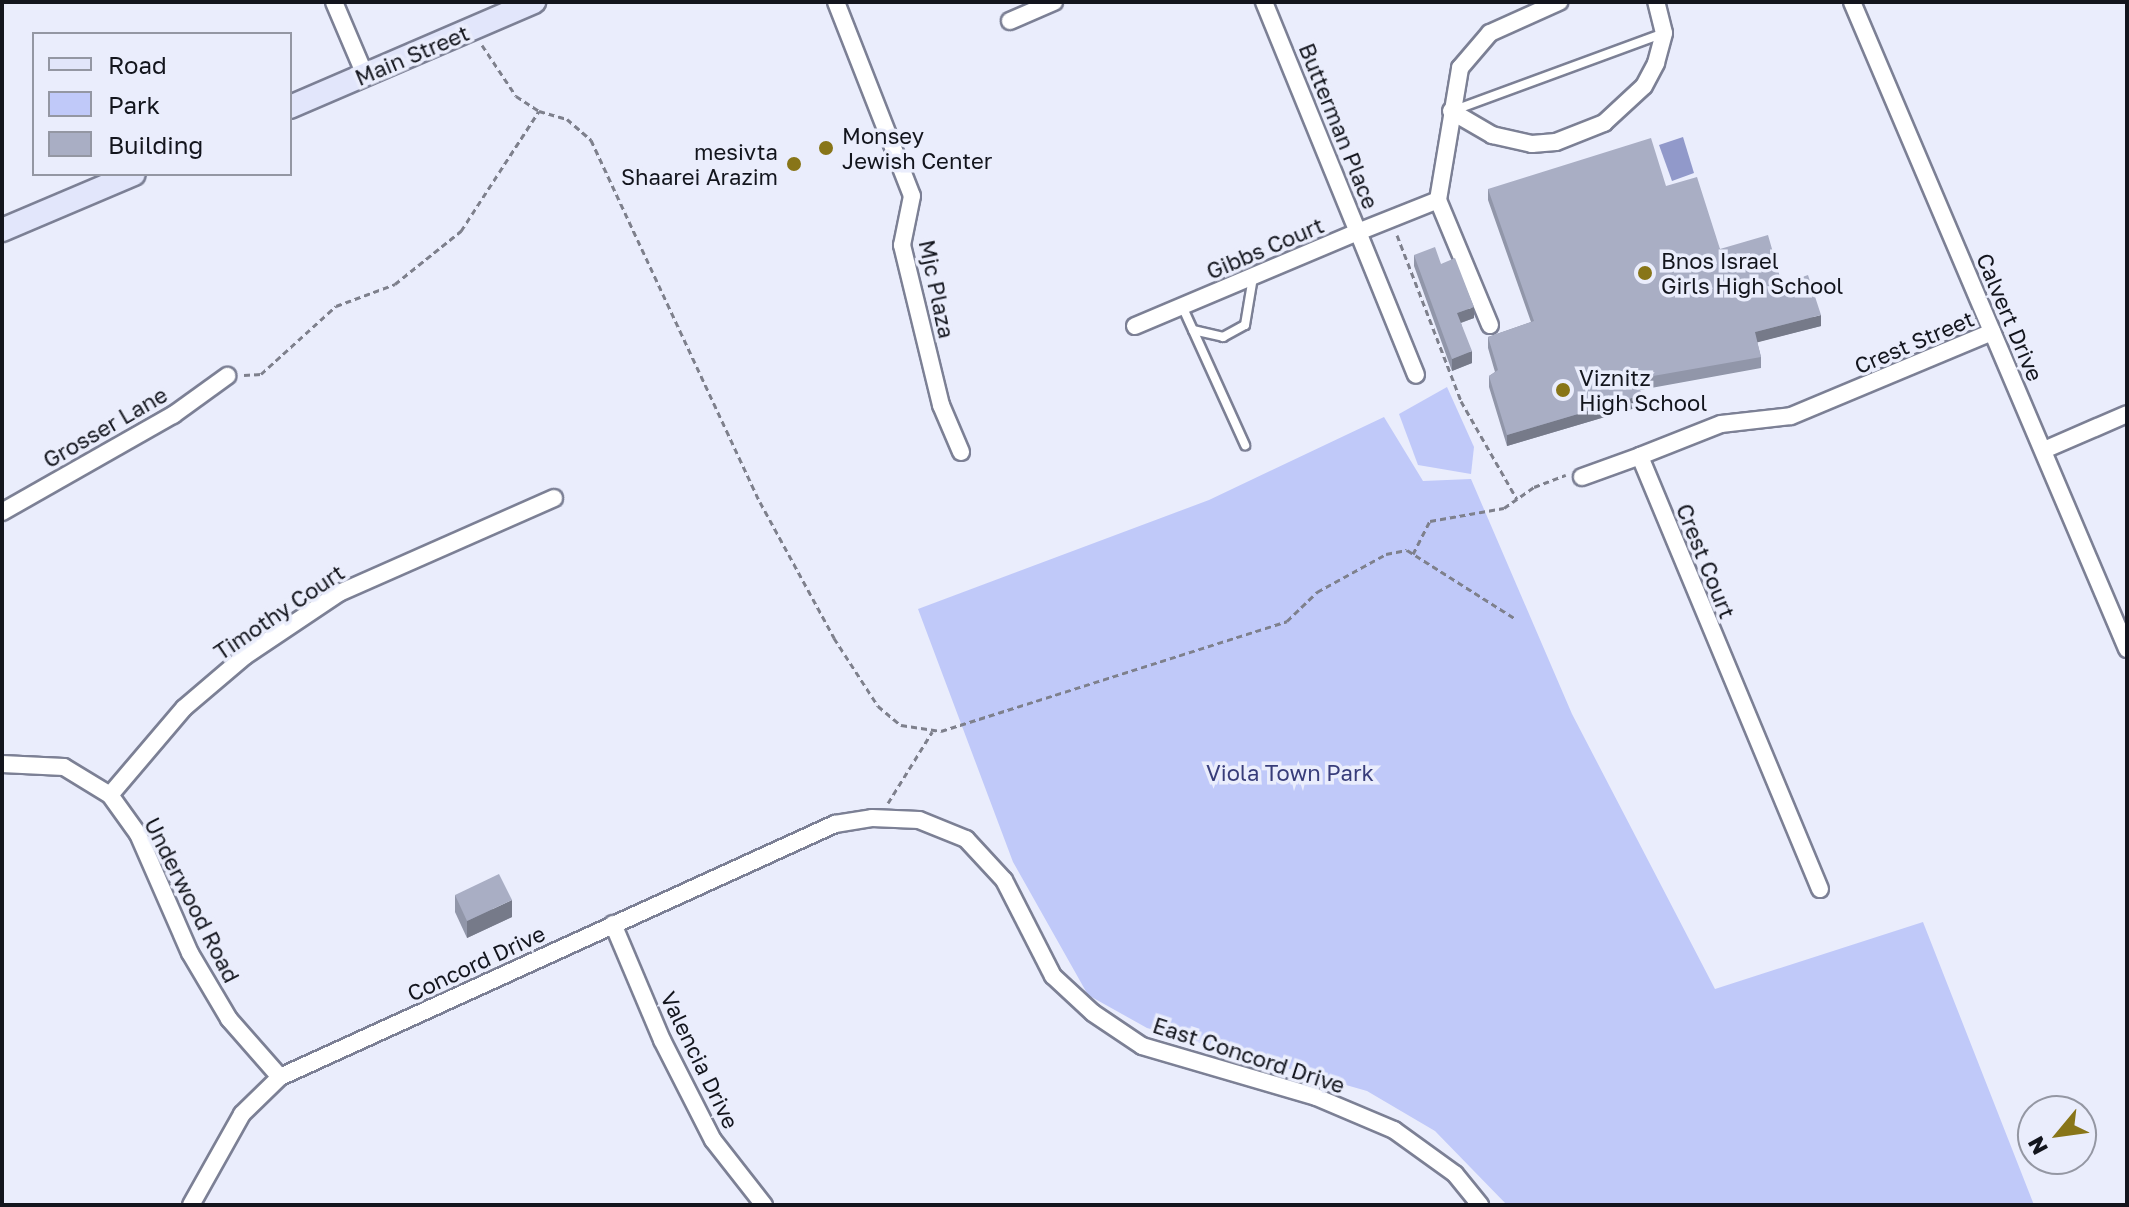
<!DOCTYPE html>
<style>
body{margin:0}
#map{position:relative;width:2129px;height:1207px;overflow:hidden;background:#eaedfc;font-family:"Golos Text",sans-serif}
div>[style]{position:absolute}
.green>*{inset:0;background:#c0c9f9}
.water>*{inset:0;background:#9199ca}
.path>*{height:3px;margin-top:-1.5px;transform-origin:0;background:repeating-linear-gradient(90deg,#7e808c 0 6px,transparent 0 10px)}
.roads{filter:drop-shadow(2px 0 #7c8095) drop-shadow(-2px 0 #7c8095) drop-shadow(0 2px #7c8095) drop-shadow(0 -2px #7c8095)}
.service>*{height:8px;margin:-4px;padding:0 4px;transform-origin:4px;border-radius:4px;background:#fff}
.minor>*{height:16px;margin:-8px;padding:0 8px;transform-origin:8px;border-radius:8px;background:#fff}
.secondary>*{height:22px;margin:-11px;padding:0 11px;transform-origin:11px;border-radius:11px;background:#e2e6fb}
.wall>*{inset:0;background:#9196a9}
.shaded-wall>*{inset:0;background:#767a89}
.building>*{inset:0;background:#a9aec4}
.dots>*{width:22px;height:22px;translate:-50% -50%;box-sizing:border-box;border:4px solid #eaedfc;border-radius:50%}
span{translate:-50% -50%;white-space:nowrap;text-align:center;line-height:1.15;-webkit-text-stroke:7px #eaedfc;paint-order:stroke}
.street-label{font-size:22px;color:#13151d}
.poi-label{font-size:22px;color:#13151d}
.left{translate:0 -50%;text-align:left}
.right{translate:-100% -50%;text-align:right}
.park-label{font-size:22px;color:#383d7a}
.frame{position:absolute;inset:0;border:4px solid #13151d;pointer-events:none}
.legend{position:absolute;left:32px;top:32px;width:260px;height:144px;box-sizing:border-box;background:#eaedfc;border:2px solid #9497a3;margin:0;padding:10px 14px;list-style:none;font-size:24px;color:#13151d}
.legend li{display:flex;align-items:center;gap:16px;height:40px}
.legend b{width:40px;border:2px solid #9497a3}
.north{position:absolute;left:2017px;top:1095px;width:80px;height:80px;box-sizing:border-box;background:#eaedfc;border:2px solid #9497a3;border-radius:50%;rotate:241deg;font-size:22px;font-weight:700;line-height:32px;text-align:center;color:#13151d}
.north::after{content:'';display:block;margin:auto;width:28px;height:36px;background:#887518;clip-path:polygon(50% 0,100% 100%,50% 72%,0 100%)}
</style>
<div id="map">
<div class="green">
<i style="clip-path:polygon(1447px 387px,1474px 447px,1471px 474px,1418px 465px,1399px 414px)"></i>
<i style="clip-path:polygon(1384px 417px,1423px 481px,1471px 479px,1572px 714px,1715px 989px,1923px 922px,2034px 1205px,1507px 1205px,1435px 1131px,1367px 1091px,1147px 1028px,1088px 995px,1013px 862px,918px 609px,1209px 500px)"></i>
</div>
<div class="water">
<i style="clip-path:polygon(1683px 137px,1694px 173px,1672px 181px,1659px 145px)"></i>
</div>
<div class="path">
<i style="left:482px;top:45px;width:61px;rotate:56.3deg"></i>
<i style="left:516px;top:96px;width:27px;rotate:33deg"></i>
<i style="left:539px;top:111px;width:29px;rotate:16deg"></i>
<i style="left:567px;top:119px;width:32px;rotate:41deg"></i>
<i style="left:591px;top:140px;width:400px;rotate:65deg"></i>
<i style="left:760px;top:502px;width:155px;rotate:61.4deg"></i>
<i style="left:834px;top:638px;width:81px;rotate:57.1deg"></i>
<i style="left:878px;top:706px;width:30px;rotate:40deg"></i>
<i style="left:901px;top:725px;width:40px;rotate:8.5deg"></i>
<i style="left:941px;top:731px;width:363px;rotate:-17.6deg"></i>
<i style="left:1287px;top:621px;width:42px;rotate:-44deg"></i>
<i style="left:1317px;top:592px;width:79px;rotate:-28.8deg"></i>
<i style="left:1386px;top:554px;width:21px;rotate:-11deg"></i>
<i style="left:1407px;top:550px;width:127px;rotate:32.4deg"></i>
<i style="left:1397px;top:235px;width:178px;rotate:68.9deg"></i>
<i style="left:1461px;top:401px;width:113px;rotate:60.3deg"></i>
<i style="left:244px;top:375px;width:17px;rotate:-3deg"></i>
<i style="left:261px;top:374px;width:101px;rotate:-42.2deg"></i>
<i style="left:336px;top:306px;width:63px;rotate:-20.4deg"></i>
<i style="left:395px;top:284px;width:85px;rotate:-38.8deg"></i>
<i style="left:461px;top:231px;width:143px;rotate:-57deg"></i>
<i style="left:1413px;top:554px;width:37px;rotate:-63deg"></i>
<i style="left:1430px;top:521px;width:75px;rotate:-10deg"></i>
<i style="left:1504px;top:508px;width:37px;rotate:-35deg"></i>
<i style="left:1534px;top:487px;width:34px;rotate:-21deg"></i>
<i style="left:888px;top:803px;width:84px;rotate:-58.2deg"></i>
</div>
<div class="roads">
<div class="service">
<i style="left:1452px;top:111px;width:226px;rotate:-20.2deg"></i>
<i style="left:1182px;top:306px;width:153px;rotate:65.6deg"></i>
<i style="left:1193px;top:330px;width:31px;rotate:13deg"></i>
<i style="left:1223px;top:337px;width:25px;rotate:-29deg"></i>
<i style="left:1245px;top:325px;width:49px;rotate:-80.5deg"></i>
</div>
<div class="minor">
<i style="left:334px;top:2px;width:79px;rotate:67deg"></i>
<i style="left:836px;top:2px;width:208px;rotate:68.6deg"></i>
<i style="left:912px;top:196px;width:50px;rotate:101.5deg"></i>
<i style="left:902px;top:245px;width:165px;rotate:76.3deg"></i>
<i style="left:941px;top:405px;width:51px;rotate:66.9deg"></i>
<i style="left:1264px;top:2px;width:248px;rotate:67.8deg"></i>
<i style="left:1358px;top:232px;width:86px;rotate:-21.8deg"></i>
<i style="left:1852px;top:2px;width:703px;rotate:66.97deg"></i>
<i style="left:1010px;top:21px;width:48px;rotate:-23.4deg"></i>
<i style="left:1451px;top:111px;width:48px;rotate:30.3deg"></i>
<i style="left:1492px;top:135px;width:41px;rotate:12.7deg"></i>
<i style="left:1532px;top:144px;width:24px;rotate:-5deg"></i>
<i style="left:1556px;top:142px;width:52px;rotate:-21.6deg"></i>
<i style="left:1604px;top:123px;width:54px;rotate:-42.8deg"></i>
<i style="left:1644px;top:86px;width:26px;rotate:-62deg"></i>
<i style="left:1656px;top:63px;width:31px;rotate:-75deg"></i>
<i style="left:1664px;top:33px;width:32px;rotate:-104deg"></i>
<i style="left:1490px;top:325px;width:135px;rotate:-112.6deg"></i>
<i style="left:1438px;top:200px;width:134px;rotate:-80.5deg"></i>
<i style="left:1460px;top:68px;width:46px;rotate:-49.4deg"></i>
<i style="left:1490px;top:33px;width:76px;rotate:-24.2deg"></i>
<i style="left:1135px;top:326px;width:242px;rotate:-22.9deg"></i>
<i style="left:1358px;top:232px;width:154px;rotate:67.9deg"></i>
<i style="left:2044px;top:450px;width:90px;rotate:-23.4deg"></i>
<i style="left:1582px;top:477px;width:62px;rotate:-19.9deg"></i>
<i style="left:2px;top:512px;width:197px;rotate:-29.6deg"></i>
<i style="left:173px;top:415px;width:67px;rotate:-35.8deg"></i>
<i style="left:2px;top:764px;width:62px;rotate:2.8deg"></i>
<i style="left:64px;top:767px;width:54px;rotate:31.3deg"></i>
<i style="left:110px;top:795px;width:48px;rotate:54.3deg"></i>
<i style="left:138px;top:834px;width:130px;rotate:66.4deg"></i>
<i style="left:190px;top:953px;width:77px;rotate:59.4deg"></i>
<i style="left:229px;top:1019px;width:77px;rotate:48.7deg"></i>
<i style="left:110px;top:795px;width:114px;rotate:-49.6deg"></i>
<i style="left:184px;top:708px;width:80px;rotate:-40.4deg"></i>
<i style="left:245px;top:656px;width:113px;rotate:-33.8deg"></i>
<i style="left:339px;top:593px;width:235px;rotate:-23.8deg"></i>
<i style="left:1820px;top:889px;width:469px;rotate:-112.6deg"></i>
<i style="left:1640px;top:456px;width:87px;rotate:-21.6deg"></i>
<i style="left:1721px;top:424px;width:70px;rotate:-6.5deg"></i>
<i style="left:1791px;top:416px;width:218px;rotate:-22.7deg"></i>
<i style="left:613px;top:924px;width:126px;rotate:67.1deg"></i>
<i style="left:662px;top:1040px;width:112px;rotate:63deg"></i>
<i style="left:713px;top:1140px;width:83px;rotate:51.9deg"></i>
<i style="left:191px;top:1205px;width:104px;rotate:-60.7deg"></i>
<i style="left:242px;top:1114px;width:53px;rotate:-44.2deg"></i>
<i style="left:280px;top:1077px;width:610px;rotate:-24.51deg"></i>
<i style="left:835px;top:824px;width:37px;rotate:-9deg"></i>
<i style="left:872px;top:818px;width:47px;rotate:2.4deg"></i>
<i style="left:919px;top:820px;width:51px;rotate:22deg"></i>
<i style="left:966px;top:839px;width:56px;rotate:47.2deg"></i>
<i style="left:1004px;top:880px;width:108px;rotate:63deg"></i>
<i style="left:1053px;top:976px;width:54px;rotate:42.8deg"></i>
<i style="left:1093px;top:1013px;width:59px;rotate:34deg"></i>
<i style="left:1142px;top:1046px;width:181px;rotate:16.3deg"></i>
<i style="left:1316px;top:1097px;width:85px;rotate:22.9deg"></i>
<i style="left:1394px;top:1130px;width:75px;rotate:35.8deg"></i>
<i style="left:1455px;top:1174px;width:40px;rotate:51deg"></i>
</div>
<div class="secondary">
<i style="left:290px;top:107px;width:266px;rotate:-23.3deg"></i>
<i style="left:2px;top:230px;width:143px;rotate:-23deg"></i>
</div>
</div>
<div class="wall">
<i style="clip-path:polygon(1666px 186px,1720px 249px,1782px 284px,1821px 326px,1757px 342px,1761px 357px,1761px 368px,1640px 390px,1642px 406px,1507px 446px,1489px 387px,1489px 376px,1495px 372px,1488px 348px,1488px 337px,1531px 322px,1488px 200px,1488px 189px)"></i>
<i style="clip-path:polygon(1414px 255px,1441px 264px,1474px 318px,1461px 323px,1472px 363px,1452px 371px,1414px 266px)"></i>
<i style="clip-path:polygon(455px 895px,512px 917px,467px 938px,455px 912px)"></i>
</div>
<div class="shaded-wall">
<i style="clip-path:polygon(1474px 307px,1474px 318px,1457px 324px,1457px 313px)"></i>
<i style="clip-path:polygon(1821px 315px,1821px 326px,1755px 343px,1755px 332px)"></i>
<i style="clip-path:polygon(1472px 351px,1472px 363px,1452px 371px,1452px 359px)"></i>
<i style="clip-path:polygon(1642px 395px,1642px 406px,1507px 446px,1507px 435px)"></i>
<i style="clip-path:polygon(512px 900px,512px 917px,467px 938px,467px 921px)"></i>
</div>
<div class="building">
<i style="clip-path:polygon(1651px 138px,1666px 186px,1697px 177px,1720px 249px,1768px 235px,1782px 284px,1808px 275px,1821px 315px,1755px 332px,1761px 357px,1636px 379px,1642px 395px,1507px 435px,1489px 376px,1498px 370px,1488px 337px,1534px 321px,1488px 189px)"></i>
<i style="clip-path:polygon(1435px 247px,1441px 264px,1455px 258px,1474px 307px,1457px 313px,1472px 351px,1452px 359px,1414px 255px)"></i>
<i style="clip-path:polygon(499px 874px,512px 900px,467px 921px,455px 895px)"></i>
</div>
<div class="dots">
<i style="left:826px;top:148px;background:#887518"></i>
<i style="left:794px;top:164px;background:#887518"></i>
<i style="left:1645px;top:273px;background:#887518"></i>
<i style="left:1563px;top:390px;background:#887518"></i>
</div>
<div class="street-label">
<span style="left:412px;top:55px;rotate:-23deg">Main Street</span>
<span style="left:1339px;top:126px;rotate:68deg">Butterman Place</span>
<span style="left:1265px;top:248px;rotate:-23deg">Gibbs Court</span>
<span style="left:937px;top:289px;rotate:78deg">Mjc Plaza</span>
<span style="left:2010px;top:317px;rotate:67deg">Calvert Drive</span>
<span style="left:1914px;top:342px;rotate:-23deg">Crest Street</span>
<span style="left:105px;top:427px;rotate:-30deg">Grosser Lane</span>
<span style="left:1706px;top:561px;rotate:68deg">Crest Court</span>
<span style="left:279px;top:612px;rotate:-34deg">Timothy Court</span>
<span style="left:192px;top:900px;rotate:63deg">Underwood Road</span>
<span style="left:476px;top:963px;rotate:-25deg">Concord Drive</span>
<span style="left:1249px;top:1055px;rotate:18deg">East Concord Drive</span>
<span style="left:700px;top:1060px;rotate:64deg">Valencia Drive</span>
</div>
<div class="poi-label">
<span class="left" style="left:842px;top:148px">Monsey<br>Jewish Center</span>
<span class="right" style="left:778px;top:164px">mesivta<br>Shaarei Arazim</span>
<span class="left" style="left:1661px;top:273px">Bnos Israel<br>Girls High School</span>
<span class="left" style="left:1579px;top:390px">Viznitz<br>High School</span>
</div>
<div class="park-label">
<span style="left:1290px;top:773px">Viola Town Park</span>
</div>
<div class="frame"></div>
<ul class="legend">
<li><b style="height:10px;background:#e2e6fb"></b>Road</li>
<li><b style="height:22px;background:#c0c9f9"></b>Park</li>
<li><b style="height:22px;background:#a9aec4"></b>Building</li>
</ul>
<div class="north">N</div>
</div>
